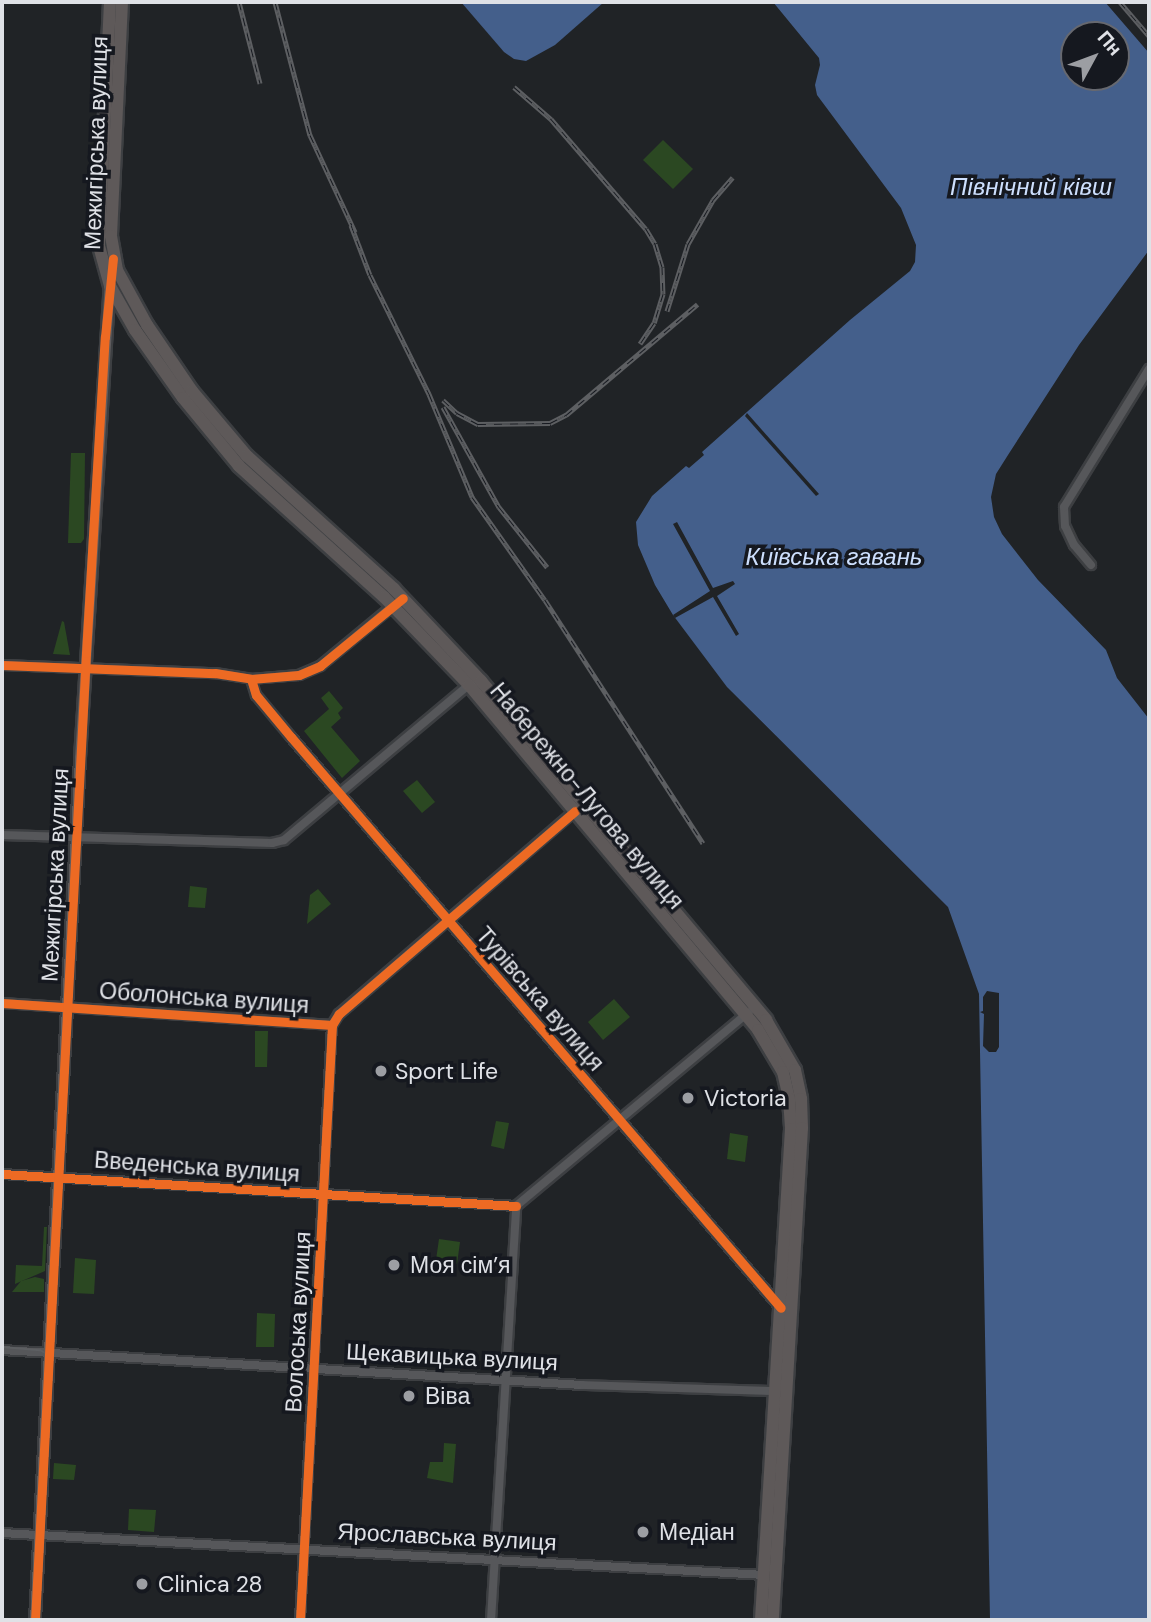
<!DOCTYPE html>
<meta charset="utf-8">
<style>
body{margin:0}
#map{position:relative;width:1151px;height:1622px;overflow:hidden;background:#202326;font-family:"DM Sans",sans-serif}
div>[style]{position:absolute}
.green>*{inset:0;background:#2b4822}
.water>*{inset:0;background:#445f8b}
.pier>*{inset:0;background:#202326}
.roads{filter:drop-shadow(2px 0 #3d3f42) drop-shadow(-2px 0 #3d3f42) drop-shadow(0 2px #3d3f42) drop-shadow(0 -2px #3d3f42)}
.street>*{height:8px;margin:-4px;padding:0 4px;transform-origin:4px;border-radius:4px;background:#56575a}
.secondary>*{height:10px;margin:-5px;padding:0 5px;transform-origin:5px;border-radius:5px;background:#5e5b5d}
.primary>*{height:12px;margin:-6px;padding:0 6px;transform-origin:6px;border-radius:6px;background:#5e5959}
.tram>*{height:2px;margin:-1px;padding:0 1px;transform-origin:1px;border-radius:1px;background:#5d5f62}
.rail>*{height:5px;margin-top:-2.5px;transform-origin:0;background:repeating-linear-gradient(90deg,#15181f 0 8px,#5d5f62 0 16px);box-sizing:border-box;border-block:2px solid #5d5f62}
.cycleway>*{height:9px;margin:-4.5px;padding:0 4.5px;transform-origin:4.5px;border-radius:4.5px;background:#ed6a23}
.dots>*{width:19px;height:19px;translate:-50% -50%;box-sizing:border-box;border:4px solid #15181f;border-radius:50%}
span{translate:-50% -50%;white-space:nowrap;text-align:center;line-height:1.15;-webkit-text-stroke:7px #15181f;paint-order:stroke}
.street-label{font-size:23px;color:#dfe1e6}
.poi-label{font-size:23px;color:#dfe1e6}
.left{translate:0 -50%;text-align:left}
.water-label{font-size:24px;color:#cddffd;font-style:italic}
.frame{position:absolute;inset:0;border:4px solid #dfe1e6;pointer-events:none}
.north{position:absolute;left:1060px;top:21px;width:70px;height:70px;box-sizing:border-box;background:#15181f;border:2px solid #66686f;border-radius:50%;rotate:49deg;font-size:19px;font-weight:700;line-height:28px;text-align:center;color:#dfe1e6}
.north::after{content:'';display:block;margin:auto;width:24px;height:32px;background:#9c9ea3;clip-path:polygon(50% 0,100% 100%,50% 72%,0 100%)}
</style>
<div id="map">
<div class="green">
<i style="clip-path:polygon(663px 140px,693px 169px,673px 189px,643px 160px)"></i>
<i style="clip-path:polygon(71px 453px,85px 453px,84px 539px,81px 543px,68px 543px)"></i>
<i style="clip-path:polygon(62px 621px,64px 622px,70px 655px,53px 654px)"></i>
<i style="clip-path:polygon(329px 691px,343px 708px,338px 713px,341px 718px,331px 727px,360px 761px,342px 778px,304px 731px,329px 709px,321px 698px)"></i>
<i style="clip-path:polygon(417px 780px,435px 802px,422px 813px,403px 791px)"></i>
<i style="clip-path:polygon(190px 886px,207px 888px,205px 908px,188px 907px)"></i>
<i style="clip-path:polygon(318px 889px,331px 904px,307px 924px,310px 895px)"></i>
<i style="clip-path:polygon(614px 999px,630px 1017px,603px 1040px,588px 1022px)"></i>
<i style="clip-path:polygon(255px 1031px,268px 1031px,267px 1067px,255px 1067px)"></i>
<i style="clip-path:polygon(496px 1121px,509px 1123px,504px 1149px,491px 1146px)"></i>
<i style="clip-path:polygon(730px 1133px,748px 1136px,745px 1162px,727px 1159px)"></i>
<i style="clip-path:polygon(44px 1227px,47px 1227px,45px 1271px,15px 1284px,16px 1265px,42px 1266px)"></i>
<i style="clip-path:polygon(439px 1239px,460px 1242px,457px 1264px,436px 1260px)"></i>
<i style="clip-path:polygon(75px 1258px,96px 1260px,94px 1294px,73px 1293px)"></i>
<i style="clip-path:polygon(35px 1277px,44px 1279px,44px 1292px,12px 1292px,21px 1281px)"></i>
<i style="clip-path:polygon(257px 1313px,275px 1314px,274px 1347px,256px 1347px)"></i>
<i style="clip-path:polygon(444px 1443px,456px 1444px,453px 1483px,427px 1478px,430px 1462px,443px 1462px)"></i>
<i style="clip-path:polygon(54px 1463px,76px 1465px,74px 1480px,53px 1479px)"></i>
<i style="clip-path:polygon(129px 1509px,156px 1510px,154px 1532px,128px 1530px)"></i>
</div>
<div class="water">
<i style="clip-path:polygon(461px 2px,604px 2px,555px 45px,526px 61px,514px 59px,504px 52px)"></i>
<i style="clip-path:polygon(evenodd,773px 2px,1105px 2px,1149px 53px,1149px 250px,1079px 345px,1008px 455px,996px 474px,991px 497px,994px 517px,1002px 534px,1038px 580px,1106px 650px,1117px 678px,1149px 719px,1149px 1620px,990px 1620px,979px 994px,948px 907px,727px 687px,673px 615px,655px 585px,638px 545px,636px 522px,652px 496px,686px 466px,689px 468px,704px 455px,702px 452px,850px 320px,910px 271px,915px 262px,916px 245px,901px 208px,817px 95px,815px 85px,820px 65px,819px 58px,773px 2px,1074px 35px,1116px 35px,1116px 77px,1074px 77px,1074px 35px)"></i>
</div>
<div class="pier">
<i style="clip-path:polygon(747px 413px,819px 494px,816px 496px,745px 416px)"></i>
<i style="clip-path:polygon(677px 522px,713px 588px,733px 581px,735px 584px,717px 596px,739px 634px,736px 636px,713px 597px,675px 618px,673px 615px,710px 591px,673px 524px)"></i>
<i style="clip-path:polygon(987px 991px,999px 993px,999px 1047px,996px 1052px,989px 1052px,983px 1046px,984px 1014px,980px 1012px,983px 1011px,983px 997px)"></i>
</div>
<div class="roads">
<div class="street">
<i style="left:1091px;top:565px;width:26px;rotate:-130deg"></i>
<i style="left:1074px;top:545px;width:21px;rotate:-115deg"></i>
<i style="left:1065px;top:526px;width:19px;rotate:-93deg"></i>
<i style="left:1064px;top:507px;width:162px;rotate:-58.4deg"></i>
<i style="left:2px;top:665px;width:213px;rotate:2.2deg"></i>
<i style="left:215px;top:673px;width:36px;rotate:9deg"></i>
<i style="left:251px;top:679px;width:48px;rotate:-4.8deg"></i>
<i style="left:299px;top:675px;width:23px;rotate:-23deg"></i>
<i style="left:320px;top:666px;width:96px;rotate:-39.5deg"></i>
<i style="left:251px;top:679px;width:17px;rotate:73deg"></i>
<i style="left:256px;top:695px;width:55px;rotate:50.2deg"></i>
<i style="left:291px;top:737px;width:751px;rotate:49.37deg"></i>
<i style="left:2px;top:835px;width:270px;rotate:1.7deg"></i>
<i style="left:272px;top:843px;width:12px;rotate:-14deg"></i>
<i style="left:284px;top:840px;width:241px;rotate:-40deg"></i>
<i style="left:2px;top:1003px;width:331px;rotate:3.8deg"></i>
<i style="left:332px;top:1025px;width:13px;rotate:-58deg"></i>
<i style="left:339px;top:1014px;width:311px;rotate:-40.7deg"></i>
<i style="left:2px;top:1174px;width:515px;rotate:3.56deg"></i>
<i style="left:2px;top:1350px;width:581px;rotate:3.45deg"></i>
<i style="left:582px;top:1385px;width:193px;rotate:1.8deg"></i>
<i style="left:2px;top:1533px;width:763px;rotate:3.15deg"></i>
<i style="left:300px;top:1620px;width:596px;rotate:-86.92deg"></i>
<i style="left:491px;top:1620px;width:415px;rotate:-86.5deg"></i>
<i style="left:516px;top:1206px;width:303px;rotate:-39.8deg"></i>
</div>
<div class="secondary">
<i style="left:35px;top:1620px;width:863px;rotate:-87.01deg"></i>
<i style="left:80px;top:758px;width:474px;rotate:-86.4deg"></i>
</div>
<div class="primary">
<i style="left:110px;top:2px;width:244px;rotate:92.6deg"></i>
<i style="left:99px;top:246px;width:41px;rotate:74.6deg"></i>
<i style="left:110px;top:286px;width:51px;rotate:60.4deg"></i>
<i style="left:135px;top:330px;width:83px;rotate:54.8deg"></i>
<i style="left:183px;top:398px;width:88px;rotate:50.5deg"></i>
<i style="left:239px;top:466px;width:195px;rotate:42.1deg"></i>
<i style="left:384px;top:597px;width:122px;rotate:46deg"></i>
<i style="left:469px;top:685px;width:450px;rotate:50deg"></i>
<i style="left:758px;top:1030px;width:49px;rotate:59.2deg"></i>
<i style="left:783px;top:1072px;width:28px;rotate:77deg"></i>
<i style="left:789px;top:1099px;width:30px;rotate:86deg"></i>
<i style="left:791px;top:1129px;width:492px;rotate:93.5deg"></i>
<i style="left:122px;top:2px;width:234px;rotate:92.7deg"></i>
<i style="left:111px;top:236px;width:35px;rotate:80deg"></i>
<i style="left:117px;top:270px;width:63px;rotate:61.4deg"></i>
<i style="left:147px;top:325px;width:80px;rotate:55.7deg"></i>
<i style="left:192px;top:391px;width:85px;rotate:49.8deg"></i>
<i style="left:247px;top:456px;width:198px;rotate:42.1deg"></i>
<i style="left:394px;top:589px;width:127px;rotate:46.6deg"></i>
<i style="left:481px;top:681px;width:443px;rotate:49.9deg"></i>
<i style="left:766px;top:1020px;width:58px;rotate:59.9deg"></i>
<i style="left:795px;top:1070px;width:30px;rotate:78deg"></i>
<i style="left:801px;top:1099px;width:29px;rotate:88deg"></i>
<i style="left:802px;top:1128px;width:493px;rotate:93.4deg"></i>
</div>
</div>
<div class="tram">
<i style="left:2px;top:1347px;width:38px;rotate:5deg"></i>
<i style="left:40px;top:1350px;width:8px;rotate:30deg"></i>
<i style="left:47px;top:1354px;width:10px;rotate:66deg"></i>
<i style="left:51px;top:1363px;width:257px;rotate:93.3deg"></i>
</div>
<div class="rail">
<i style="left:239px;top:2px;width:84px;rotate:75.5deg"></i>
<i style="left:275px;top:2px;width:138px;rotate:75.3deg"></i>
<i style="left:310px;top:135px;width:107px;rotate:65.1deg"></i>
<i style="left:1120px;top:2px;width:45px;rotate:49.5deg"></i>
<i style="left:514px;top:87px;width:49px;rotate:40.9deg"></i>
<i style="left:551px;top:119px;width:145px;rotate:49.2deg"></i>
<i style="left:646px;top:229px;width:17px;rotate:59deg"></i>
<i style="left:655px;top:244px;width:24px;rotate:73deg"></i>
<i style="left:662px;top:267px;width:27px;rotate:88deg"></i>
<i style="left:663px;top:294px;width:30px;rotate:107deg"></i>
<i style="left:654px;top:323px;width:25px;rotate:124deg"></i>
<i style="left:351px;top:225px;width:53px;rotate:69.2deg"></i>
<i style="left:370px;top:275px;width:133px;rotate:63.6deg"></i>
<i style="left:429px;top:394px;width:112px;rotate:67.3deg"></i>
<i style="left:472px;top:497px;width:126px;rotate:54.7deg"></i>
<i style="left:545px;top:600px;width:290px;rotate:57deg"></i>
<i style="left:667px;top:311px;width:70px;rotate:-72.6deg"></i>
<i style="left:688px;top:244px;width:51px;rotate:-60.4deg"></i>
<i style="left:713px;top:200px;width:30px;rotate:-49deg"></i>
<i style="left:443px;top:400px;width:19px;rotate:43deg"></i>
<i style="left:457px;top:413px;width:24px;rotate:28deg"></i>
<i style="left:478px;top:424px;width:72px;rotate:-0.8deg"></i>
<i style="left:550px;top:423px;width:18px;rotate:-27deg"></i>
<i style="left:566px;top:415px;width:172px;rotate:-40.1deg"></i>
<i style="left:443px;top:407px;width:115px;rotate:60.8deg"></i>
<i style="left:499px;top:507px;width:77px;rotate:51.3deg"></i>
</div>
<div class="cycleway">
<i style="left:2px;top:665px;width:213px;rotate:2.2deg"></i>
<i style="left:215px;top:673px;width:36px;rotate:9deg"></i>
<i style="left:251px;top:679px;width:48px;rotate:-4.8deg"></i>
<i style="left:299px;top:675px;width:23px;rotate:-23deg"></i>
<i style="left:320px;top:666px;width:107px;rotate:-39.3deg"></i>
<i style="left:251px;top:679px;width:17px;rotate:73deg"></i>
<i style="left:256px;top:695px;width:55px;rotate:50.2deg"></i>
<i style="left:291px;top:737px;width:752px;rotate:49.37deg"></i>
<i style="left:2px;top:1003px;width:331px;rotate:3.8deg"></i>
<i style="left:332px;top:1025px;width:13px;rotate:-58deg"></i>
<i style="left:339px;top:1014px;width:311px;rotate:-40.7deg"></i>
<i style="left:2px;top:1174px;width:515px;rotate:3.56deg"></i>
<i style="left:35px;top:1620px;width:968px;rotate:-86.98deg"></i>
<i style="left:86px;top:653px;width:317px;rotate:-86.6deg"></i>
<i style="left:105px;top:337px;width:79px;rotate:-84.2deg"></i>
<i style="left:300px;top:1620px;width:596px;rotate:-86.92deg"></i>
</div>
<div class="dots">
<i style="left:381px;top:1071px;background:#9c9ea3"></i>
<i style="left:688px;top:1098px;background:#9c9ea3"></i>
<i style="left:394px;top:1265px;background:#9c9ea3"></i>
<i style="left:409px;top:1396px;background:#9c9ea3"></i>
<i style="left:643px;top:1532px;background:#9c9ea3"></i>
<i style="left:142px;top:1584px;background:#9c9ea3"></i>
</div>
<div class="street-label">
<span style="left:96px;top:143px;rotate:-88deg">Межигірська вулиця</span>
<span style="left:587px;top:796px;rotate:50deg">Набережно-Лугова вулиця</span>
<span style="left:55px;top:875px;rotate:-87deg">Межигірська вулиця</span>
<span style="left:204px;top:998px;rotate:4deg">Оболонська вулиця</span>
<span style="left:540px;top:999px;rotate:49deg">Турівська вулиця</span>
<span style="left:197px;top:1167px;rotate:4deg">Введенська вулиця</span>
<span style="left:298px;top:1322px;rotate:-87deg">Волоська вулиця</span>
<span style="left:452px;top:1357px;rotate:3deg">Щекавицька вулиця</span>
<span style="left:447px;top:1537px;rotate:3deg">Ярославська вулиця</span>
</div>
<div class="poi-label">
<span class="left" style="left:395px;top:1071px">Sport Life</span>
<span class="left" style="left:704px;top:1098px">Victoria</span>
<span class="left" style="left:410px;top:1265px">Моя сім’я</span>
<span class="left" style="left:425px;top:1396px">Віва</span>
<span class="left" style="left:659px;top:1532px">Медіан</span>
<span class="left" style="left:158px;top:1584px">Clinica 28</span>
</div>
<div class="water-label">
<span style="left:1031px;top:187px">Північний ківш</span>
<span style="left:834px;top:557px">Київська гавань</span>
</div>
<div class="frame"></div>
<div class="north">Пн</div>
</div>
